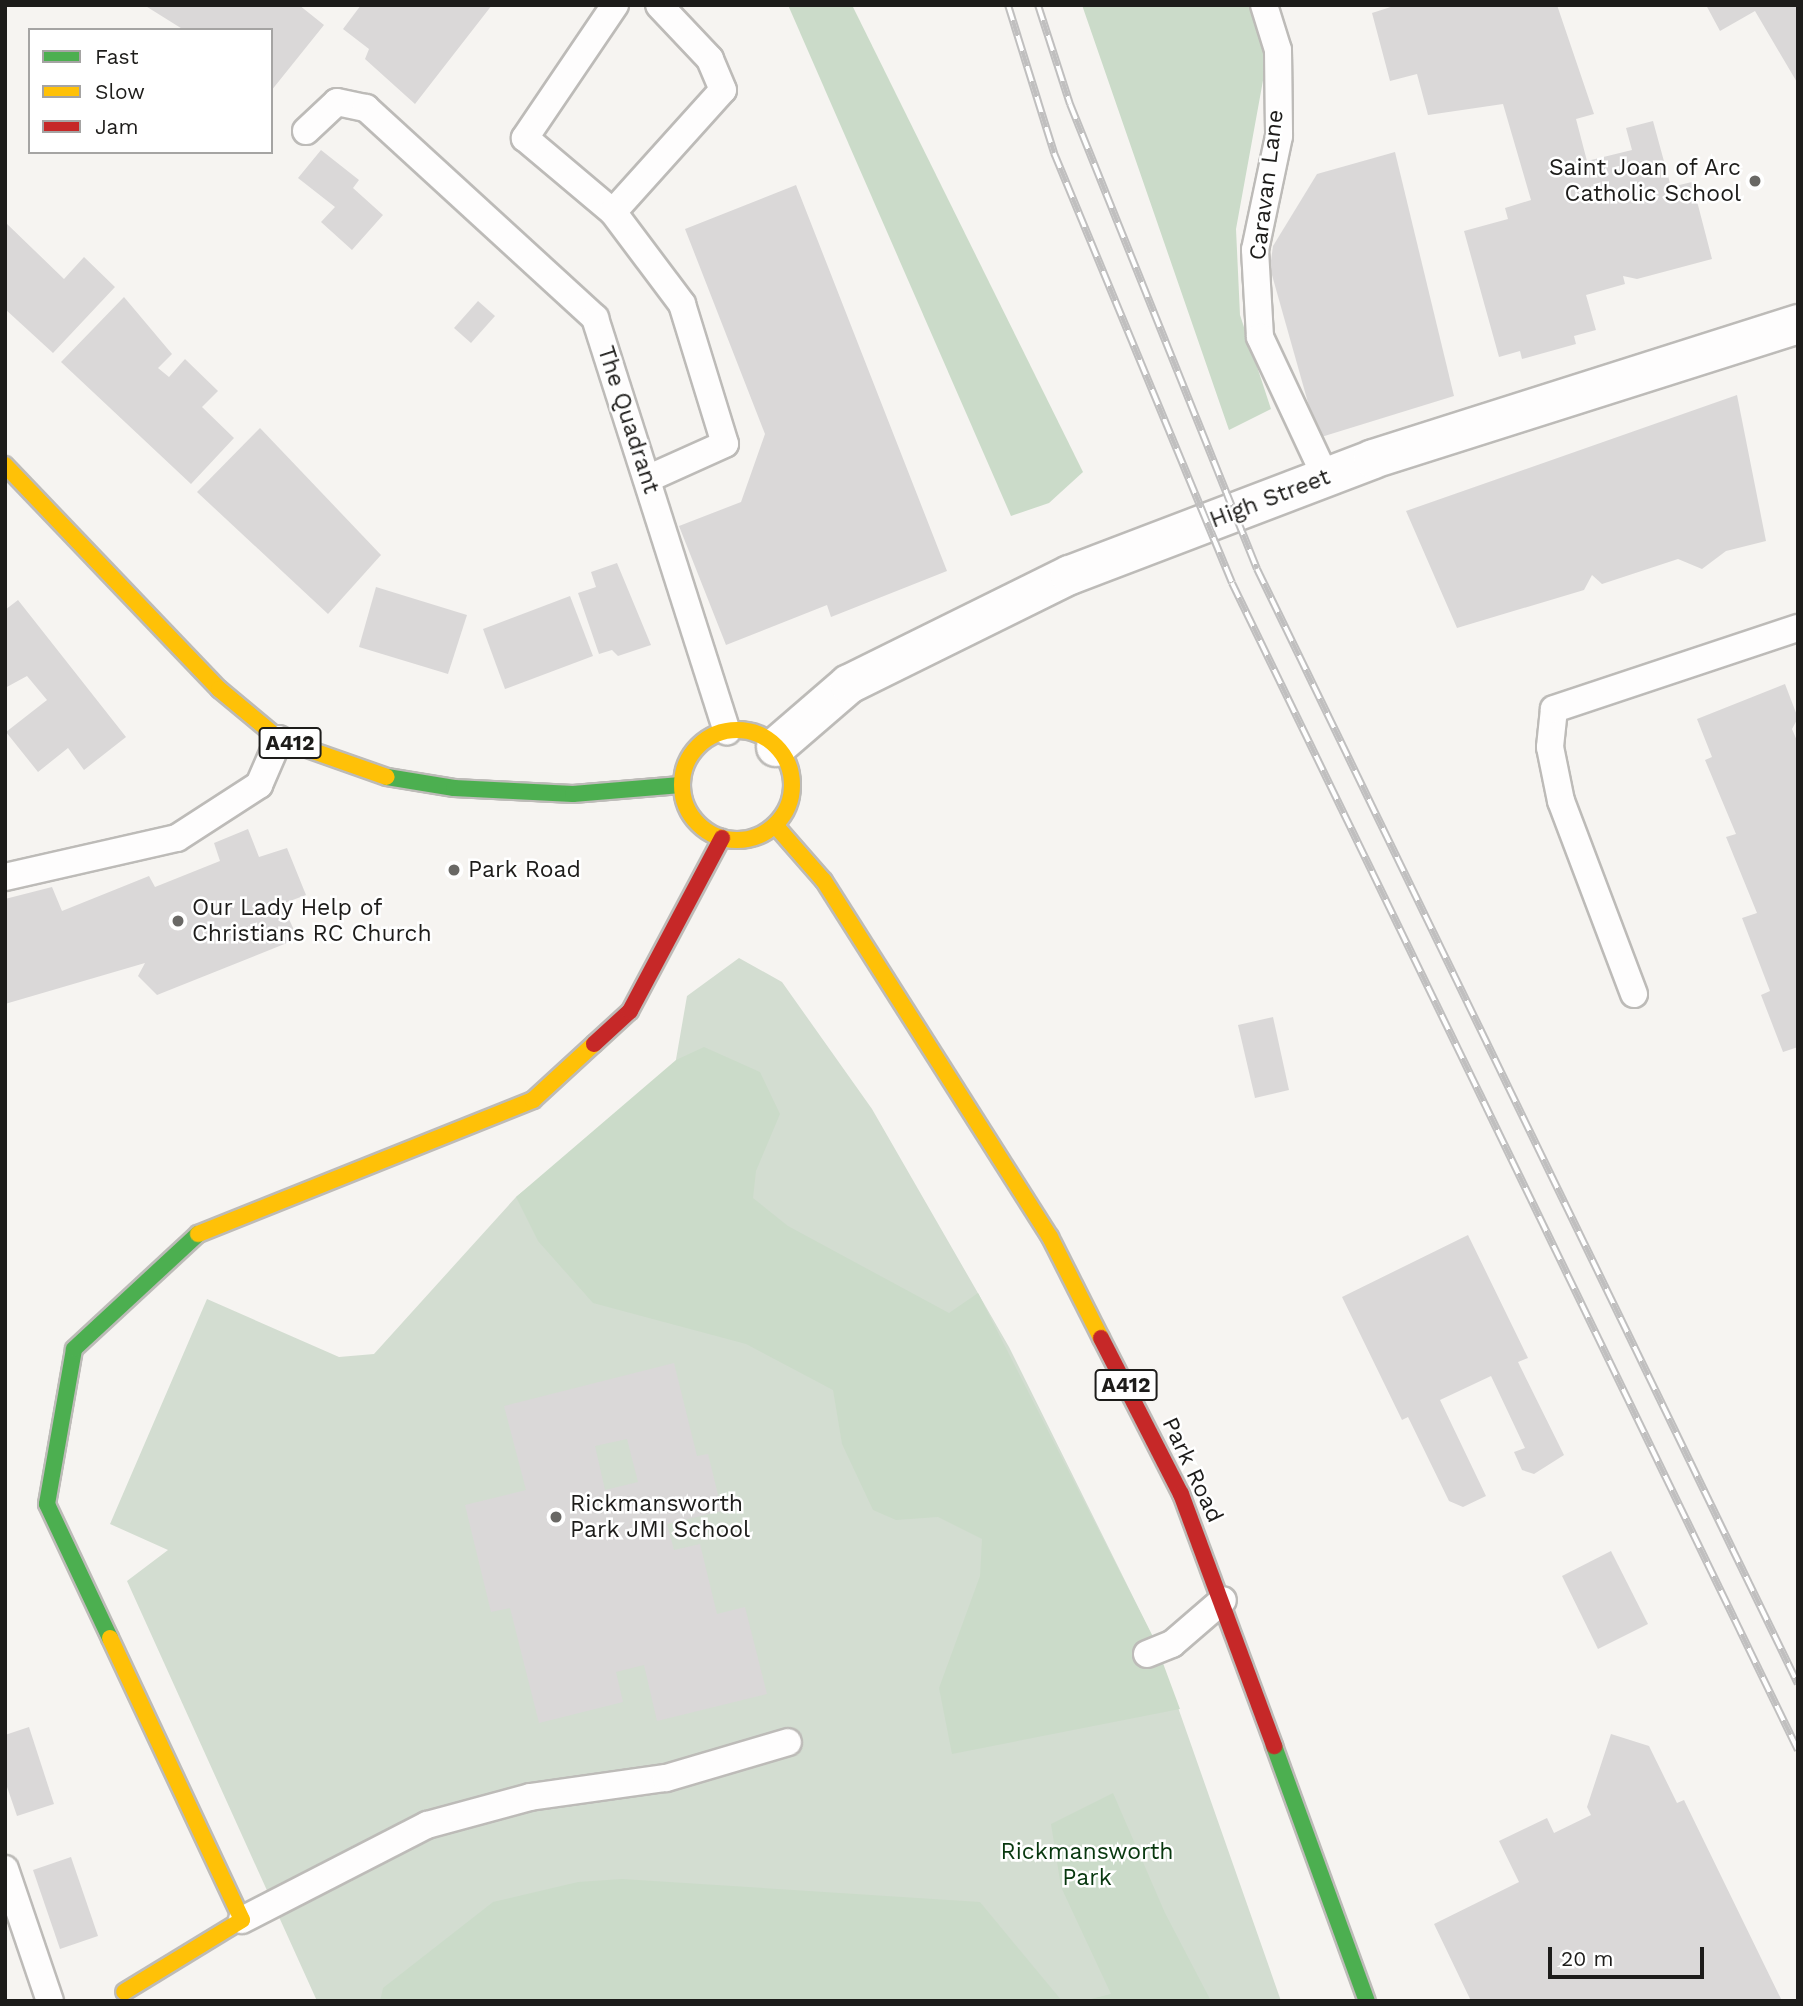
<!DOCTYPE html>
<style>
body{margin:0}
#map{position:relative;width:1803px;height:2006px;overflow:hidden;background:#f6f4f1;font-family:"Work Sans",sans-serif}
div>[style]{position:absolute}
.green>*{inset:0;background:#d3ddd1}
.forest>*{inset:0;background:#cbdbc9}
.building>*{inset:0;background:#dad8d8}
.roads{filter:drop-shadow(2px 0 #bdbbb8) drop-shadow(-2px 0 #bdbbb8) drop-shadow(0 2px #bdbbb8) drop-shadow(0 -2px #bdbbb8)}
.lane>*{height:26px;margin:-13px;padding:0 13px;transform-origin:13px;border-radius:13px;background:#fefdfd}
.street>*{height:38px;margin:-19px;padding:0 19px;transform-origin:19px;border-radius:19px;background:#fefdfd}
.fast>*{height:16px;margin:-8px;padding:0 8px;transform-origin:8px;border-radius:8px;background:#4caf50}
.slow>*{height:16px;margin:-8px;padding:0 8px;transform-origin:8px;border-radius:8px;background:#ffc107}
.slow>.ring{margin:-8px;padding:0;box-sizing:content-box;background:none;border:16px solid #ffc107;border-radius:50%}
.jam>*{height:16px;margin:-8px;padding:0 8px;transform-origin:8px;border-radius:8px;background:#c62828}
.rail>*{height:8px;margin-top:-4px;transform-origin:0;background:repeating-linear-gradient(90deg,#fff 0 16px,#c0bfbf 0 32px);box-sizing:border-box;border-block:2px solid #c0bfbf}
.dots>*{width:19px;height:19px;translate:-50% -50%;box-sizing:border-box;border:4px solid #fff;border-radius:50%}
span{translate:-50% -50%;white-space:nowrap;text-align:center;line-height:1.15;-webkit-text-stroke:5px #fff;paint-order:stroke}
.shield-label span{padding:2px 5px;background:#fff;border:2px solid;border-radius:5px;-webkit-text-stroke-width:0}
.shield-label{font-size:21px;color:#1d1c1a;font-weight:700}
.poi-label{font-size:23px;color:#1d1c1a}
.right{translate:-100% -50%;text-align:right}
.left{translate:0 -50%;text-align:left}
.street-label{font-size:23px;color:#1d1c1a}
.park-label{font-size:23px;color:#07370e}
.frame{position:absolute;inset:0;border:7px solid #1d1c1a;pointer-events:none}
.legend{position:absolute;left:28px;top:28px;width:245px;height:126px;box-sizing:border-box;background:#fff;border:2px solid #a5a4a3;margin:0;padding:9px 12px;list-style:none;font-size:21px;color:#1d1c1a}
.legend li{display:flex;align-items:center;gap:14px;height:35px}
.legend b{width:35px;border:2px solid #a5a4a3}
.scale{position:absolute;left:1548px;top:1947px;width:156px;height:32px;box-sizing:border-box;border:4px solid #1d1c1a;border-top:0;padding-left:9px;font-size:21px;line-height:24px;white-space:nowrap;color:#1d1c1a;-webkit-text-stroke:5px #fff;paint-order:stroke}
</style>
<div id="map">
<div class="green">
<i style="clip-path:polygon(739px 958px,782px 982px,872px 1109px,1009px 1347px,1154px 1639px,1281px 2001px,317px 2001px,127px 1581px,168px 1550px,110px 1524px,207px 1299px,339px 1357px,374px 1354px,516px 1197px,674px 1071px,687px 996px)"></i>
</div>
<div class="forest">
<i style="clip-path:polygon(788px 5px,852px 5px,1083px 472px,1049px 503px,1011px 516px)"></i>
<i style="clip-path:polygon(1082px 5px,1257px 5px,1270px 42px,1236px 229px,1240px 315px,1271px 409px,1229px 430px)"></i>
<i style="clip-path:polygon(704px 1047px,760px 1072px,780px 1114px,756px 1171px,753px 1198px,788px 1226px,949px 1313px,978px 1293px,1154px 1639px,1180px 1709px,952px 1754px,939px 1688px,980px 1576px,982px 1539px,938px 1517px,896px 1520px,873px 1510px,842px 1444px,833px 1390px,746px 1344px,593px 1303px,538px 1241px,516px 1197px,676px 1060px)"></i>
<i style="clip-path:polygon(1113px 1793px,1165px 1913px,1211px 2001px,1083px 2001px,1111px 1994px,1061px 1887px,1051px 1824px)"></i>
<i style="clip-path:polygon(622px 1879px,980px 1902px,1062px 2001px,380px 2001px,383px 1988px,493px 1902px,578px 1882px)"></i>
</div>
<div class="building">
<i style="clip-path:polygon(144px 5px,299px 5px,324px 25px,271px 91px,271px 30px,184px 30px)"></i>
<i style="clip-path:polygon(361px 5px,492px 5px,415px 104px,365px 59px,369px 49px,343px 29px)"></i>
<i style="clip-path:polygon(1397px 5px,1557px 5px,1594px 114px,1576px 119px,1587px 161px,1632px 150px,1626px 128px,1653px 121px,1671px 187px,1692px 182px,1712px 259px,1637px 279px,1623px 276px,1625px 284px,1586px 295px,1596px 330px,1574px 336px,1576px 344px,1522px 359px,1520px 351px,1499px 357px,1464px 231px,1508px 219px,1505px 208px,1531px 200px,1503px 104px,1428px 115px,1417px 74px,1390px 81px,1372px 13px)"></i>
<i style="clip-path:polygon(1706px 5px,1798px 5px,1798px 84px,1755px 11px,1720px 31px)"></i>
<i style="clip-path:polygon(321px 150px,359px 180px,353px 188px,383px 215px,352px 250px,321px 222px,335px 207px,298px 178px)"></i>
<i style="clip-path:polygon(1395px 152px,1454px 396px,1318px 438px,1270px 268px,1273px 246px,1317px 174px)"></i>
<i style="clip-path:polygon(796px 185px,947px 571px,831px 617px,827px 605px,726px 645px,679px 526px,741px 502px,765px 434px,685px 229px)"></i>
<i style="clip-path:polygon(5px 222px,64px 279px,84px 257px,115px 287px,53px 353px,5px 309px)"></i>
<i style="clip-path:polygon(124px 297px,172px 354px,158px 368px,169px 377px,185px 359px,218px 391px,202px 407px,234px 438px,191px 484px,61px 362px)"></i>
<i style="clip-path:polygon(478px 301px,495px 316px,471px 343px,454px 328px)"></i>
<i style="clip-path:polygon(1737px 395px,1766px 541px,1726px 551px,1702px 569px,1678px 559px,1602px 584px,1592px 575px,1584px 590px,1457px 628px,1406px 511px)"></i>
<i style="clip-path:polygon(260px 428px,381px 555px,328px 614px,197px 492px)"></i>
<i style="clip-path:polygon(617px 563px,651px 645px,618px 656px,612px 650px,599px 654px,578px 593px,596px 587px,591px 572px)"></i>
<i style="clip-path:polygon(376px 587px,467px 615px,448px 674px,359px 647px)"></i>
<i style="clip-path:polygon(570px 596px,593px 656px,505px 689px,483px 629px)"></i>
<i style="clip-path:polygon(18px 600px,126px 737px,84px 770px,68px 748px,38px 772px,6px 732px,47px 700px,27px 676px,5px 688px,5px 610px)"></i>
<i style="clip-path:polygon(1785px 684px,1798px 718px,1792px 729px,1798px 743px,1798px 1047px,1783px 1052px,1761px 995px,1770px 991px,1742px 918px,1757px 913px,1726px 837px,1736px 834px,1705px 760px,1712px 757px,1697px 719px)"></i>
<i style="clip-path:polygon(248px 829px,259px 857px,287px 848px,306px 895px,282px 904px,294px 930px,287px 943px,157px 995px,138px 976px,145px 963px,5px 1004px,5px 899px,52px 887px,62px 911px,149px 876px,155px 887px,220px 861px,214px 843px)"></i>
<i style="clip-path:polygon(1273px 1017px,1289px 1090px,1255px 1098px,1238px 1025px)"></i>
<i style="clip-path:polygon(1468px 1235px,1528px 1358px,1518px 1362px,1564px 1455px,1534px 1474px,1522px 1470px,1514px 1452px,1525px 1448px,1491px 1376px,1440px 1400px,1486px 1496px,1463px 1507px,1449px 1501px,1408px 1417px,1402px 1420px,1342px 1297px)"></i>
<i style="clip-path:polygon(evenodd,674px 1363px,697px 1456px,708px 1454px,722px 1511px,667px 1524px,674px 1550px,700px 1544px,717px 1614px,745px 1607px,767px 1694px,657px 1721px,644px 1665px,616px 1672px,623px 1702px,539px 1723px,510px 1608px,491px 1612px,465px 1505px,526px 1490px,504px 1406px,674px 1363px,627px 1439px,638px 1482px,605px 1490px,595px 1446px,627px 1439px)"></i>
<i style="clip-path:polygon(1611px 1551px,1648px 1624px,1598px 1649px,1562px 1576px)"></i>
<i style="clip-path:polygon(29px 1727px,54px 1804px,17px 1816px,5px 1781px,5px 1735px)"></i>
<i style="clip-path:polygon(1611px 1734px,1649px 1746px,1677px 1803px,1684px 1800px,1782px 2001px,1471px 2001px,1434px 1924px,1519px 1882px,1499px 1841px,1547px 1818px,1554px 1833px,1591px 1815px,1587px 1807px)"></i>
<i style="clip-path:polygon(71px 1857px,98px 1936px,60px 1949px,33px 1870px)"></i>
</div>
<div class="roads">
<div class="lane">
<i style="left:615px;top:5px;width:161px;rotate:124.1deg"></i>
<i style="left:525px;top:138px;width:115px;rotate:40.1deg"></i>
<i style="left:613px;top:212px;width:115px;rotate:53.1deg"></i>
<i style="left:682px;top:304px;width:146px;rotate:72.9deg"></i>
<i style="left:725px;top:444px;width:85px;rotate:155.8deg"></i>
<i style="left:1264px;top:5px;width:47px;rotate:72.7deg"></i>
<i style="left:1278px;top:50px;width:86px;rotate:89.3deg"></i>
<i style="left:1279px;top:136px;width:116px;rotate:101.9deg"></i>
<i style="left:1255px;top:250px;width:87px;rotate:86.7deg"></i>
<i style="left:1260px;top:337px;width:156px;rotate:64.9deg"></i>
<i style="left:306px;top:131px;width:42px;rotate:-43.1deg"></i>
<i style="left:337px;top:102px;width:30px;rotate:12deg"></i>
<i style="left:366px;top:108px;width:311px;rotate:42.5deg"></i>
<i style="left:595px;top:318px;width:434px;rotate:72.3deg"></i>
<i style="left:613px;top:212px;width:164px;rotate:-48deg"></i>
<i style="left:723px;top:90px;width:34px;rotate:-113deg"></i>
<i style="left:710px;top:59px;width:74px;rotate:-133.4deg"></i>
<i style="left:5px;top:877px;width:176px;rotate:-12.8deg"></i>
<i style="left:177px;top:838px;width:98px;rotate:-32.9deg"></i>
<i style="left:259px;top:785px;width:50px;rotate:-66.5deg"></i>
<i style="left:1634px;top:994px;width:206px;rotate:-110.7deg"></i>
<i style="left:1561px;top:801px;width:55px;rotate:-101.5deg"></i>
<i style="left:1550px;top:747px;width:38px;rotate:-84deg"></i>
<i style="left:1554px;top:709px;width:257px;rotate:-18.4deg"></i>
<i style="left:1147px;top:1654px;width:27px;rotate:-22deg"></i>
<i style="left:1172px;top:1644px;width:67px;rotate:-40.8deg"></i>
<i style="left:5px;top:1869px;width:139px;rotate:71.2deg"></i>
<i style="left:242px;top:1920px;width:208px;rotate:-27.2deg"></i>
<i style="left:427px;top:1825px;width:107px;rotate:-15.2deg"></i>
<i style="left:530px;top:1797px;width:137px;rotate:-8deg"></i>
<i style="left:666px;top:1778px;width:127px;rotate:-16.4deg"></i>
</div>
<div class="street">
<i style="left:776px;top:747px;width:96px;rotate:-40.8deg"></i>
<i style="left:849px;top:684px;width:246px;rotate:-26.3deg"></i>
<i style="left:1070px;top:575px;width:324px;rotate:-20.9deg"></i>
<i style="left:1373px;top:459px;width:446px;rotate:-17.6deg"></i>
</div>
<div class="fast">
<i style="left:387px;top:777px;width:68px;rotate:9.3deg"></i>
<i style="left:454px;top:788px;width:119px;rotate:2.9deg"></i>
<i style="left:573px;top:794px;width:108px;rotate:-4.8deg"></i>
<i style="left:110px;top:1638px;width:148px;rotate:-115.2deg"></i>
<i style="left:47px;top:1504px;width:157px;rotate:-80.1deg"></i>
<i style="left:74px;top:1349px;width:169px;rotate:-42.8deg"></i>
<i style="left:1274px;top:1746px;width:271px;rotate:70deg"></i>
</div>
<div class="slow">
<i style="left:5px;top:465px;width:310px;rotate:46.3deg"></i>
<i style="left:219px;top:689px;width:78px;rotate:39.8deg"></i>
<i style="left:279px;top:739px;width:114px;rotate:19.4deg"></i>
<i class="ring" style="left:682px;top:730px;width:94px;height:94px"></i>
<i style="left:775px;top:825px;width:74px;rotate:48.8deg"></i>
<i style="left:824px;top:881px;width:422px;rotate:57.6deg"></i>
<i style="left:1050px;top:1237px;width:113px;rotate:63.2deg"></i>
<i style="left:198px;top:1234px;width:361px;rotate:-21.8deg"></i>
<i style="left:533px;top:1100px;width:83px;rotate:-42.6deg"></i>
<i style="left:110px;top:1638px;width:311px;rotate:64.9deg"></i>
<i style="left:242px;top:1920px;width:138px;rotate:148.6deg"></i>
</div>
<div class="jam">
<i style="left:594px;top:1044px;width:49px;rotate:-42.5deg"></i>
<i style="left:630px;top:1011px;width:196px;rotate:-62deg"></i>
<i style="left:1101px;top:1338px;width:175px;rotate:62.9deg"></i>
<i style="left:1181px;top:1494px;width:269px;rotate:69.7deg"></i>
</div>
</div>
<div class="rail">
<i style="left:1008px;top:5px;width:155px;rotate:72.7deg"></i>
<i style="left:1054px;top:153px;width:465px;rotate:67.5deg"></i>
<i style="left:1232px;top:583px;width:1297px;rotate:64.13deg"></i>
<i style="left:1038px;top:5px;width:104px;rotate:72.1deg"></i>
<i style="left:1070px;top:104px;width:501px;rotate:68.09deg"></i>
<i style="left:1257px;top:569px;width:1239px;rotate:64.12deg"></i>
</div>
<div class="dots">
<i style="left:1755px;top:181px;background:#696865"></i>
<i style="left:454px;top:870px;background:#696865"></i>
<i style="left:178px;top:921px;background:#696865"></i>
<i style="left:556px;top:1517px;background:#696865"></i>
</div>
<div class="shield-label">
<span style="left:290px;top:743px">A412</span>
<span style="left:1126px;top:1385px">A412</span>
</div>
<div class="poi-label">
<span class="right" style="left:1741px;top:181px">Saint Joan of Arc<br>Catholic School</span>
<span class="left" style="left:468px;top:870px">Park Road</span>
<span class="left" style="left:192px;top:921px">Our Lady Help of<br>Christians RC Church</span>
<span class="left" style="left:570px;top:1517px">Rickmansworth<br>Park JMI School</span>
</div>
<div class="street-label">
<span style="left:1267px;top:185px;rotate:-83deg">Caravan Lane</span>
<span style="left:628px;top:420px;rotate:72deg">The Quadrant</span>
<span style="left:1270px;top:499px;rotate:-21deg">High Street</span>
<span style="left:1192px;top:1470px;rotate:65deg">Park Road</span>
</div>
<div class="park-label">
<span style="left:1087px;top:1865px">Rickmansworth<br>Park</span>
</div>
<div class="frame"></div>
<ul class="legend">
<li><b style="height:9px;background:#4caf50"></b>Fast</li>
<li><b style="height:9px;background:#ffc107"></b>Slow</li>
<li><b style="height:9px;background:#c62828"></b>Jam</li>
</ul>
<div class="scale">20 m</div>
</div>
